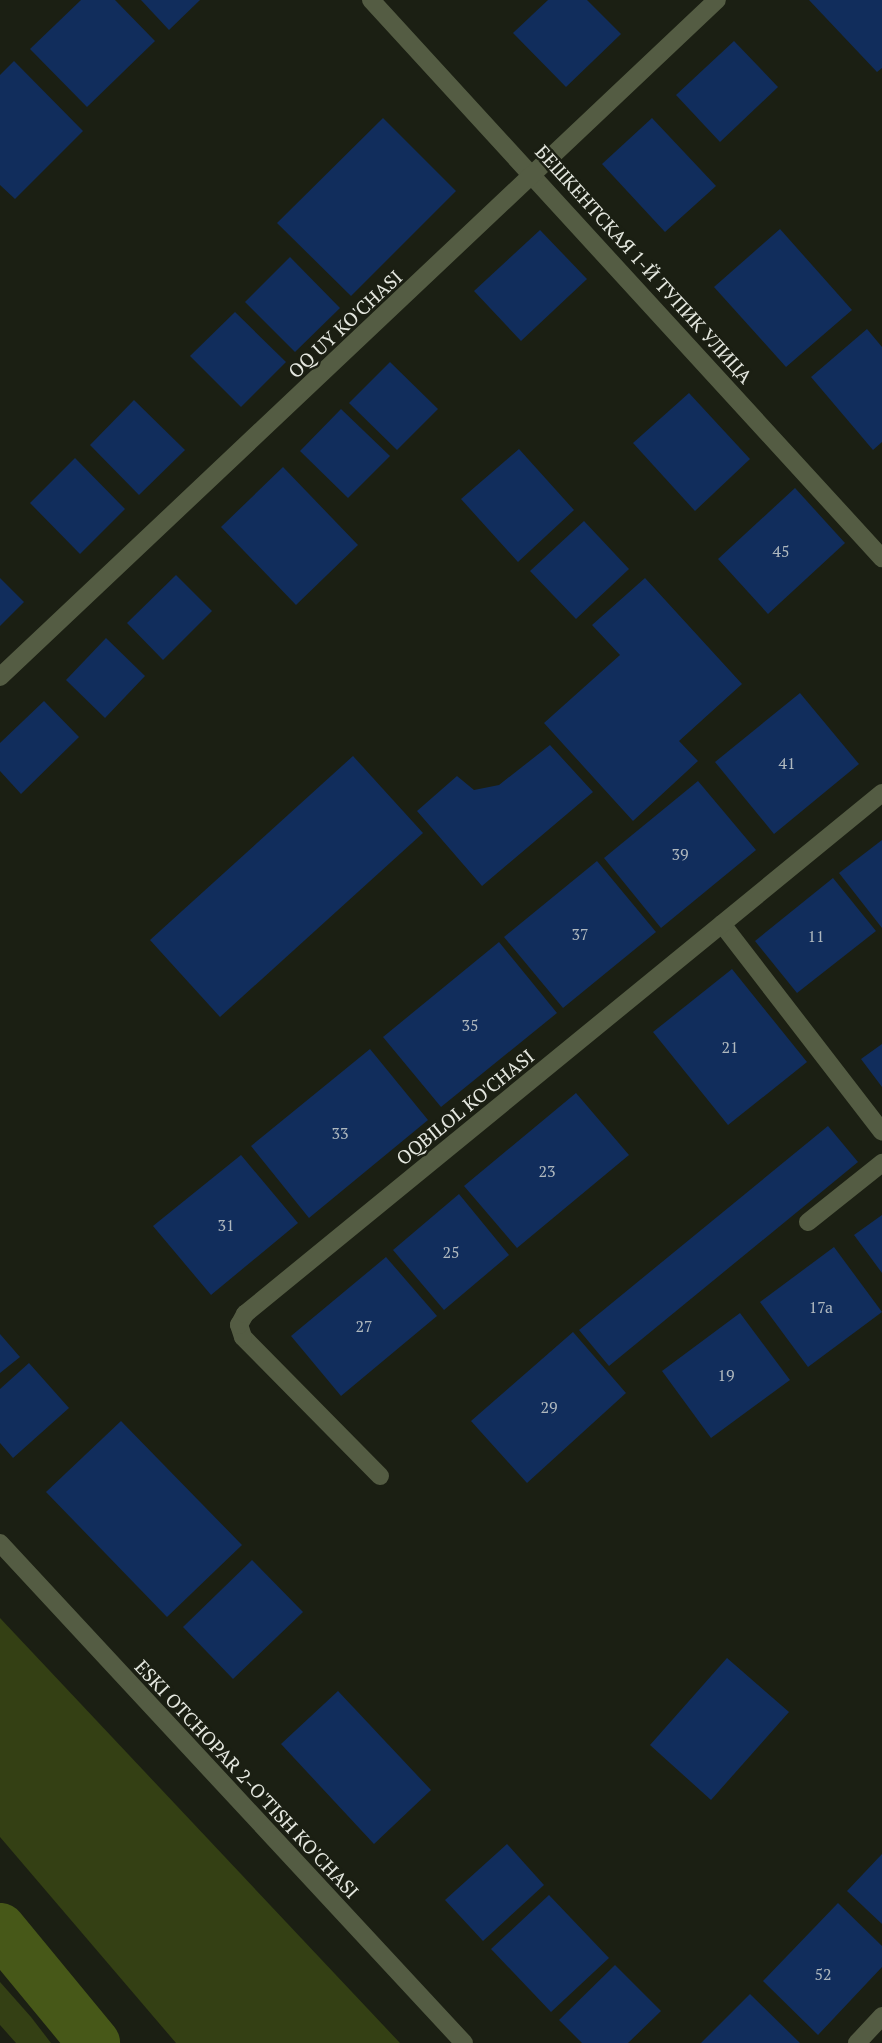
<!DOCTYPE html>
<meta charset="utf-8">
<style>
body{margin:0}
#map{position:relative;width:882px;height:2043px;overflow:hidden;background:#1b1f13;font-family:"PT Serif",serif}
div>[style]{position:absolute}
.green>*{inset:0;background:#344014}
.canal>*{height:52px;margin:-26px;padding:0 26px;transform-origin:26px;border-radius:26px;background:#475818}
.building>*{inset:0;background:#112d5c}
.service>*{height:18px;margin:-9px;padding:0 9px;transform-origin:9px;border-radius:9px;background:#545c43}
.minor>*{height:18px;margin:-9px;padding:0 9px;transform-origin:9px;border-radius:9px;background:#545c43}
.tertiary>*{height:18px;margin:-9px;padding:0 9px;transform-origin:9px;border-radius:9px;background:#545c43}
span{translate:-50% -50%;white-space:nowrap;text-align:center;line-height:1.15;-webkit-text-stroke:5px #1b1f13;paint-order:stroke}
.number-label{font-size:16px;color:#afb8be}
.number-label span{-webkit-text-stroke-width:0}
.street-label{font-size:19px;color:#e4e7df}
</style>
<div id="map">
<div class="green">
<i style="clip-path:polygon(0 1618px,400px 2043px,176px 2043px,0 1837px)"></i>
<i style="clip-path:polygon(0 1982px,31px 2017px,51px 2043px,16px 2043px,0 2025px)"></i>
</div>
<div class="canal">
<i style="left:0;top:1929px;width:148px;rotate:50.5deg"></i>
</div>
<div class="building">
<i style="clip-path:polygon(81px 0,115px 0,155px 41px,87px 107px,30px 49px)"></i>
<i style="clip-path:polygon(141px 0,200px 0,169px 30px)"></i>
<i style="clip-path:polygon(548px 0,587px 0,621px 34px,566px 87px,513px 33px)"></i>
<i style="clip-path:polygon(809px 0,882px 0,882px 68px,877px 72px)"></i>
<i style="clip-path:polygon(734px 41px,778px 87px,720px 142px,676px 95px)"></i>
<i style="clip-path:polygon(14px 61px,83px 131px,15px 199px,0 185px,0 75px)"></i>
<i style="clip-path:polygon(383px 118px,456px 191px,351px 296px,277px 223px)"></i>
<i style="clip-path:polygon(652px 118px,716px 186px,665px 232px,602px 164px)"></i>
<i style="clip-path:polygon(780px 229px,852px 310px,786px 367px,714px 287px)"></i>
<i style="clip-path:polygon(540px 230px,587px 279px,521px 341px,474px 291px)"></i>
<i style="clip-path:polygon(290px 257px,340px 308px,295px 352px,245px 302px)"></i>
<i style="clip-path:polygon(235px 312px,286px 362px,241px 407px,190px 356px)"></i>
<i style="clip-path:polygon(867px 329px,882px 347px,882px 442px,873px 450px,811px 377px)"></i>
<i style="clip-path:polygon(390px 362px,438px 409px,397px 450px,349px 403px)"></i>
<i style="clip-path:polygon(689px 393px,750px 459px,695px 511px,633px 443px)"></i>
<i style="clip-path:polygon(134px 400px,185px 450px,139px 495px,90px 445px)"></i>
<i style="clip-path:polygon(341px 409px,390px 456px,348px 498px,300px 451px)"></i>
<i style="clip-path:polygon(519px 449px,574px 510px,518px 562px,461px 499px)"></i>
<i style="clip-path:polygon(75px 458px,125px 509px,80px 554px,30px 503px)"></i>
<i style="clip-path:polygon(283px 467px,358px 545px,296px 605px,221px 527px)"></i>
<i style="clip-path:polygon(795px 488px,845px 543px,768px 614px,718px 559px)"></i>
<i style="clip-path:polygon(584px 521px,629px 569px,576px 619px,530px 571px)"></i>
<i style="clip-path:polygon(176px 575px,212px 611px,163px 660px,127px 623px)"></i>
<i style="clip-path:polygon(0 578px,24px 602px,0 626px)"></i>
<i style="clip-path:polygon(645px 578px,742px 684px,679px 741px,698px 761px,633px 821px,544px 723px,620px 655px,592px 625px)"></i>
<i style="clip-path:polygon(106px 638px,145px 676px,105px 718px,66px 680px)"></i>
<i style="clip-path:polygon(800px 693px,859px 764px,774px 834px,715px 762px)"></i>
<i style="clip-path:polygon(44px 701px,79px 737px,21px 794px,0 771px,0 743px)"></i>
<i style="clip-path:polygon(550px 745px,593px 792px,482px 886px,417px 811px,457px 776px,474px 790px,499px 785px)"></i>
<i style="clip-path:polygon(353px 756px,423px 833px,220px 1017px,150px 940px)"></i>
<i style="clip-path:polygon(698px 781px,756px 850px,661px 928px,604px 858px)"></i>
<i style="clip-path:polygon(882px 840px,882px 928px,839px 873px)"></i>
<i style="clip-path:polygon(597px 861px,656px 932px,563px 1008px,504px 937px)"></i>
<i style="clip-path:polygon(833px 878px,876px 931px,797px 993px,755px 941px)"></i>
<i style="clip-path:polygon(499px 942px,557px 1013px,441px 1107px,383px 1037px)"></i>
<i style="clip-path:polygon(732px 969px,807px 1062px,728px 1125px,653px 1032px)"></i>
<i style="clip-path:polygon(882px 1044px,882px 1087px,861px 1059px)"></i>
<i style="clip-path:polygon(370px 1049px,428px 1120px,309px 1218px,251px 1146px)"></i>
<i style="clip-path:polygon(576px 1093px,629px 1155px,517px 1248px,464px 1186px)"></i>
<i style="clip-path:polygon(828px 1126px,858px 1162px,609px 1366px,579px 1330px)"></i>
<i style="clip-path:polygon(241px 1155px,298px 1223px,211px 1295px,153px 1226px)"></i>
<i style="clip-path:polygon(459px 1194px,509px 1255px,444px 1310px,393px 1250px)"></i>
<i style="clip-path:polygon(882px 1215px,882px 1273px,854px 1235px)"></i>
<i style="clip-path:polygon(834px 1247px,882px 1312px,808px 1367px,760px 1302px)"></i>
<i style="clip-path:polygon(386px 1257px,437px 1316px,341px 1396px,291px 1336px)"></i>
<i style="clip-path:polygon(740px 1313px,790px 1380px,711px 1438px,662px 1371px)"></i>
<i style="clip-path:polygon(573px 1332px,626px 1393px,527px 1483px,471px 1421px)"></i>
<i style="clip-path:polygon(0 1334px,20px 1357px,0 1373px)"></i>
<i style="clip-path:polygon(29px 1363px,69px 1408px,13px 1458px,0 1443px,0 1389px)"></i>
<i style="clip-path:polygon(121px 1421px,242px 1545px,167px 1617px,46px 1492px)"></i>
<i style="clip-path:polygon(252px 1560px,303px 1612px,233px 1679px,183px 1627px)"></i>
<i style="clip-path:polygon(727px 1658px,789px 1712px,711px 1800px,650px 1745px)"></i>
<i style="clip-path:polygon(338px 1691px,431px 1790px,374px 1844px,281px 1744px)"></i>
<i style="clip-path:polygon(507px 1844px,544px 1885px,483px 1941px,445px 1900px)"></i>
<i style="clip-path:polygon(882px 1854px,882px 1924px,847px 1891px)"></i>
<i style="clip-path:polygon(549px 1895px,609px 1958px,551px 2012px,491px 1949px)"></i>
<i style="clip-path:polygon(838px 1903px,882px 1946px,882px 1967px,818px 2035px,763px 1981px)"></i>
<i style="clip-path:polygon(615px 1965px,661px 2011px,628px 2043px,582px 2043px,559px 2020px)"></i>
<i style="clip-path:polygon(750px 1994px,800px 2043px,701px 2043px)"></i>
</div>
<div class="service">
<i style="left:722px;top:924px;width:262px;rotate:52.4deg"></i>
<i style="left:808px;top:1222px;width:95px;rotate:-38.6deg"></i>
</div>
<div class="minor">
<i style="left:371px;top:0;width:757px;rotate:47.52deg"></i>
<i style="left:0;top:677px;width:986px;rotate:-43.36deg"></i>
<i style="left:380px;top:1476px;width:195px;rotate:-134.6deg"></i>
<i style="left:243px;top:1337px;width:13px;rotate:-108deg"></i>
<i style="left:239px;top:1325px;width:13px;rotate:-61deg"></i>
<i style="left:245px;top:1314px;width:823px;rotate:-39.28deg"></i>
<i style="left:857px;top:2043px;width:37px;rotate:-47deg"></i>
</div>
<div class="tertiary">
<i style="left:0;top:1543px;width:682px;rotate:47.14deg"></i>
</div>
<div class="number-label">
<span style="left:781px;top:551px">45</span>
<span style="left:787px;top:763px">41</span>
<span style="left:680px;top:854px">39</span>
<span style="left:580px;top:934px">37</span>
<span style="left:816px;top:936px">11</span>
<span style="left:470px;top:1025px">35</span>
<span style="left:730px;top:1047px">21</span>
<span style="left:340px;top:1133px">33</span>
<span style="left:547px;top:1171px">23</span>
<span style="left:226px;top:1225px">31</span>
<span style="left:451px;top:1252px">25</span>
<span style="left:821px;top:1307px">17a</span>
<span style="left:364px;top:1326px">27</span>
<span style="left:726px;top:1375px">19</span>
<span style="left:549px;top:1407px">29</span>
<span style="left:823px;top:1974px">52</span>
</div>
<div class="street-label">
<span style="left:644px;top:264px;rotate:48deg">БЕШКЕНТСКАЯ 1-Й ТУПИК УЛИЦА</span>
<span style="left:345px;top:324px;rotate:-43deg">OQ UY KO'CHASI</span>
<span style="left:465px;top:1107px;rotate:-39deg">OQBILOL KO'CHASI</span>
<span style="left:247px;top:1779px;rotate:47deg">ESKI OTCHOPAR 2-O'TISH KO'CHASI</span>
</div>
</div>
